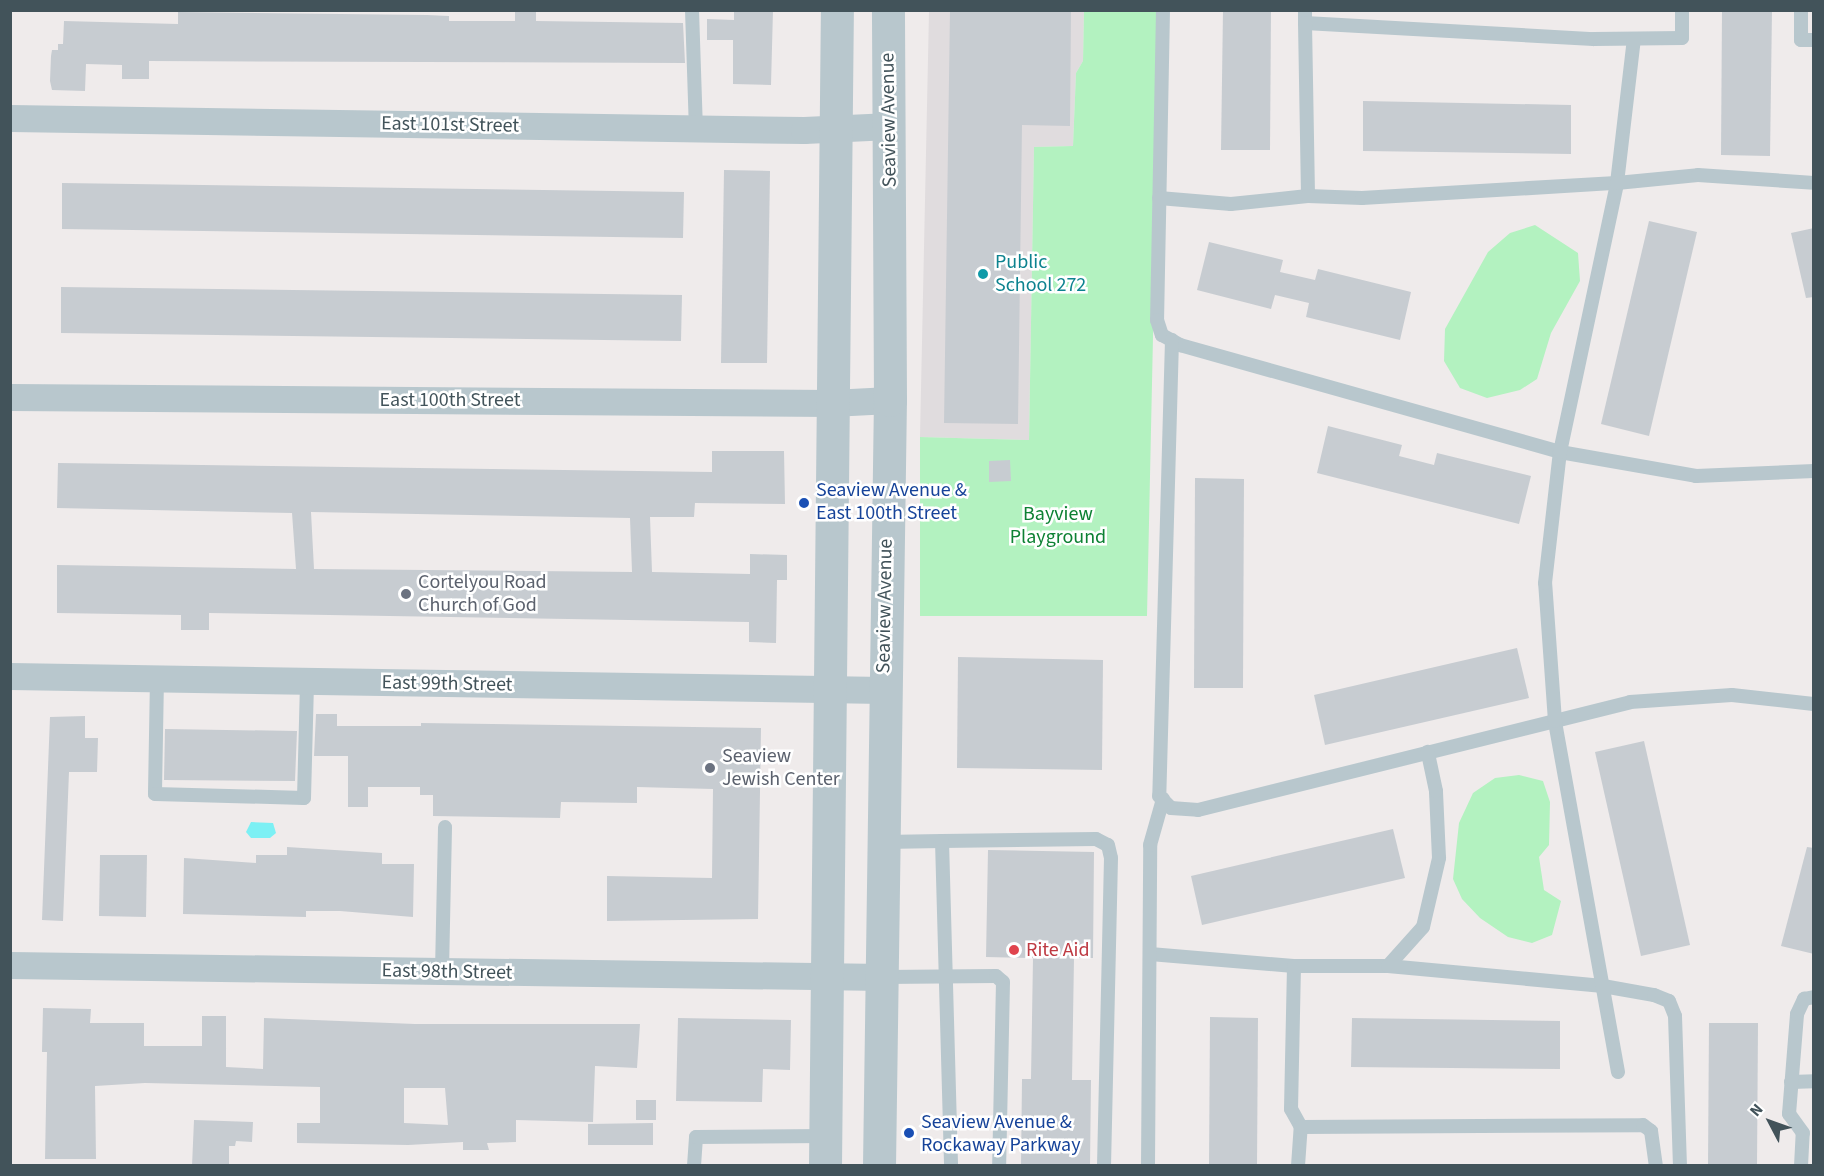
<!DOCTYPE html>
<style>
body{margin:0}
#map{position:relative;width:1824px;height:1176px;overflow:hidden;background:#efebeb;font-family:"Source Sans 3",sans-serif}
div>[style]{position:absolute}
.education>*{inset:0;background:#e0dcde}
.green>*{inset:0;background:#b3f2c0}
.water>*{inset:0;background:#7cf0f4}
.building>*{inset:0;background:#c7ccd1}
.service>*{height:14px;margin:-7px;padding:0 7px;transform-origin:7px;border-radius:7px;background:#b8c7cd}
.minor>*{height:27px;margin:-13.5px;padding:0 13.5px;transform-origin:13.5px;border-radius:13.5px;background:#b8c7cd}
.tertiary>*{height:33px;margin:-16.5px;padding:0 16.5px;transform-origin:16.5px;border-radius:16.5px;background:#b8c7cd}
.dots>*{width:16px;height:16px;translate:-50% -50%;box-sizing:border-box;border:3px solid #fff;border-radius:50%}
span{translate:-50% -50%;white-space:nowrap;text-align:center;line-height:1.15;-webkit-text-stroke:5px #fff;paint-order:stroke}
.street-label{font-size:20px;color:#42535a}
.culture-label{font-size:20px;color:#0d838f}
.left{translate:0 -50%;text-align:left}
.transit-label{font-size:20px;color:#164399}
.park-label{font-size:20px;color:#0d8133}
.worship-label{font-size:20px;color:#5b616d}
.health-label{font-size:20px;color:#be3a42}
.frame{position:absolute;inset:0;border:12px solid #42535a;pointer-events:none}
.north{position:absolute;left:1740px;top:1092px;width:60px;height:60px;-webkit-text-stroke:4px #fff;paint-order:stroke;rotate:311deg;font-size:16px;font-weight:700;line-height:24px;text-align:center;color:#42535a}
.north::after{content:'';display:block;margin:auto;width:21px;height:27px;background:#42535a;clip-path:polygon(50% 0,100% 100%,50% 72%,0 100%)}
</style>
<div id="map">
<div class="education">
<i style="clip-path:polygon(929px 11px,1084px 11px,1083px 61px,1076px 73px,1073px 146px,1034px 147px,1029px 440px,920px 437px)"></i>
</div>
<div class="green">
<i style="clip-path:polygon(1084px 11px,1160px 11px,1147px 616px,920px 616px,920px 437px,1029px 440px,1034px 147px,1073px 146px,1076px 73px,1083px 61px)"></i>
<i style="clip-path:polygon(1535px 225px,1578px 253px,1580px 281px,1551px 333px,1537px 379px,1520px 390px,1487px 398px,1460px 388px,1444px 361px,1445px 329px,1488px 252px,1510px 233px)"></i>
<i style="clip-path:polygon(1519px 775px,1543px 781px,1550px 802px,1549px 845px,1539px 857px,1544px 890px,1561px 901px,1552px 935px,1532px 943px,1508px 937px,1480px 918px,1462px 899px,1453px 879px,1459px 823px,1473px 793px,1495px 778px)"></i>
</div>
<div class="water">
<i style="clip-path:polygon(251px 822px,273px 823px,276px 833px,270px 838px,251px 838px,246px 832px)"></i>
</div>
<div class="building">
<i style="clip-path:polygon(515px 10px,536px 10px,536px 21px,683px 23px,685px 63px,149px 61px,149px 79px,122px 79px,122px 65px,86px 64px,85px 91px,52px 90px,50px 81px,51px 56px,52px 50px,58px 50px,58px 44px,63px 44px,64px 21px,178px 24px,178px 12px,427px 15px,449px 16px,449px 21px,515px 21px)"></i>
<i style="clip-path:polygon(734px 10px,773px 10px,771px 85px,733px 84px,733px 40px,707px 40px,707px 19px,734px 20px)"></i>
<i style="clip-path:polygon(950px 10px,1071px 10px,1070px 126px,1022px 125px,1018px 424px,944px 423px)"></i>
<i style="clip-path:polygon(1223px 10px,1271px 10px,1270px 150px,1221px 150px)"></i>
<i style="clip-path:polygon(1722px 10px,1772px 10px,1770px 156px,1721px 155px)"></i>
<i style="clip-path:polygon(1363px 101px,1571px 105px,1571px 154px,1363px 151px)"></i>
<i style="clip-path:polygon(724px 170px,770px 171px,767px 363px,721px 363px)"></i>
<i style="clip-path:polygon(62px 183px,684px 192px,683px 238px,62px 229px)"></i>
<i style="clip-path:polygon(1649px 221px,1697px 232px,1649px 436px,1601px 424px)"></i>
<i style="clip-path:polygon(1814px 228px,1814px 297px,1806px 298px,1791px 233px)"></i>
<i style="clip-path:polygon(1209px 242px,1283px 260px,1280px 272px,1315px 280px,1318px 269px,1411px 292px,1400px 340px,1306px 317px,1309px 303px,1275px 295px,1271px 309px,1197px 290px)"></i>
<i style="clip-path:polygon(61px 287px,682px 295px,681px 341px,61px 333px)"></i>
<i style="clip-path:polygon(1328px 426px,1402px 445px,1399px 456px,1434px 465px,1437px 453px,1531px 476px,1519px 524px,1317px 473px)"></i>
<i style="clip-path:polygon(evenodd,712px 451px,784px 451px,785px 504px,695px 503px,694px 517px,650px 517px,652px 572px,750px 574px,750px 554px,787px 555px,787px 580px,777px 580px,776px 643px,749px 642px,749px 622px,209px 613px,209px 630px,181px 630px,181px 615px,57px 613px,57px 565px,296px 569px,292px 513px,57px 508px,58px 463px,712px 472px,712px 451px,311px 512px,630px 518px,632px 572px,314px 569px,311px 512px)"></i>
<i style="clip-path:polygon(1010px 460px,1011px 481px,989px 482px,989px 461px)"></i>
<i style="clip-path:polygon(1195px 478px,1244px 479px,1243px 688px,1194px 688px)"></i>
<i style="clip-path:polygon(1517px 648px,1529px 698px,1325px 745px,1314px 695px)"></i>
<i style="clip-path:polygon(958px 657px,1103px 660px,1102px 770px,957px 768px)"></i>
<i style="clip-path:polygon(316px 714px,337px 714px,337px 726px,421px 726px,421px 723px,761px 728px,758px 919px,607px 921px,607px 876px,712px 878px,713px 789px,637px 787px,637px 803px,561px 802px,560px 818px,433px 816px,433px 795px,420px 795px,420px 787px,368px 787px,368px 807px,348px 807px,348px 756px,314px 756px)"></i>
<i style="clip-path:polygon(85px 716px,85px 738px,98px 738px,97px 772px,69px 772px,63px 921px,42px 920px,50px 717px)"></i>
<i style="clip-path:polygon(165px 729px,297px 731px,295px 781px,164px 780px)"></i>
<i style="clip-path:polygon(1644px 741px,1690px 945px,1641px 956px,1595px 752px)"></i>
<i style="clip-path:polygon(1393px 829px,1405px 878px,1202px 925px,1191px 876px)"></i>
<i style="clip-path:polygon(287px 847px,382px 853px,382px 864px,414px 864px,413px 917px,340px 911px,306px 911px,306px 917px,183px 914px,184px 858px,256px 863px,256px 855px,287px 855px)"></i>
<i style="clip-path:polygon(1807px 847px,1814px 848px,1814px 954px,1781px 946px)"></i>
<i style="clip-path:polygon(988px 850px,1094px 852px,1093px 958px,1074px 958px,1072px 1080px,1091px 1080px,1090px 1166px,1021px 1166px,1022px 1079px,1031px 1079px,1033px 958px,986px 957px)"></i>
<i style="clip-path:polygon(100px 855px,147px 855px,146px 917px,99px 916px)"></i>
<i style="clip-path:polygon(evenodd,43px 1008px,91px 1009px,90px 1023px,144px 1023px,144px 1046px,202px 1046px,202px 1016px,226px 1016px,226px 1067px,263px 1069px,264px 1018px,415px 1024px,640px 1024px,637px 1068px,595px 1066px,593px 1122px,516px 1120px,516px 1142px,487px 1143px,489px 1150px,463px 1150px,463px 1142px,408px 1145px,297px 1143px,297px 1123px,320px 1123px,320px 1087px,145px 1083px,95px 1086px,96px 1159px,45px 1159px,47px 1052px,42px 1052px,43px 1008px,404px 1088px,445px 1088px,448px 1125px,404px 1123px,404px 1088px)"></i>
<i style="clip-path:polygon(1210px 1017px,1258px 1018px,1257px 1166px,1209px 1166px)"></i>
<i style="clip-path:polygon(678px 1018px,791px 1020px,790px 1070px,763px 1069px,762px 1102px,676px 1101px)"></i>
<i style="clip-path:polygon(1352px 1018px,1560px 1021px,1560px 1069px,1351px 1067px)"></i>
<i style="clip-path:polygon(1709px 1023px,1758px 1023px,1757px 1166px,1708px 1166px)"></i>
<i style="clip-path:polygon(636px 1100px,656px 1100px,656px 1120px,636px 1120px)"></i>
<i style="clip-path:polygon(194px 1120px,253px 1122px,252px 1142px,236px 1141px,235px 1146px,229px 1146px,229px 1166px,192px 1166px)"></i>
<i style="clip-path:polygon(653px 1123px,653px 1145px,588px 1145px,588px 1124px)"></i>
</div>
<div class="service">
<i style="left:692px;top:10px;width:118px;rotate:88.1deg"></i>
<i style="left:1163px;top:10px;width:310px;rotate:91.1deg"></i>
<i style="left:1157px;top:320px;width:16px;rotate:72deg"></i>
<i style="left:1162px;top:335px;width:21px;rotate:29deg"></i>
<i style="left:1180px;top:345px;width:395px;rotate:15.7deg"></i>
<i style="left:1560px;top:452px;width:138px;rotate:10deg"></i>
<i style="left:1696px;top:476px;width:118px;rotate:-2.4deg"></i>
<i style="left:1305px;top:10px;width:13px;rotate:90deg"></i>
<i style="left:1305px;top:23px;width:289px;rotate:3.2deg"></i>
<i style="left:1594px;top:39px;width:88px;rotate:-0.7deg"></i>
<i style="left:1682px;top:38px;width:28px;rotate:-90deg"></i>
<i style="left:1801px;top:10px;width:30px;rotate:90deg"></i>
<i style="left:1801px;top:40px;width:13px"></i>
<i style="left:1305px;top:23px;width:173px;rotate:89deg"></i>
<i style="left:1159px;top:198px;width:72px;rotate:4.8deg"></i>
<i style="left:1231px;top:204px;width:77px;rotate:-5.9deg"></i>
<i style="left:1308px;top:196px;width:54px;rotate:2.1deg"></i>
<i style="left:1362px;top:198px;width:255px;rotate:-3.4deg"></i>
<i style="left:1617px;top:183px;width:145px;rotate:-83.3deg"></i>
<i style="left:1172px;top:340px;width:456px;rotate:91.6deg"></i>
<i style="left:1159px;top:796px;width:17px;rotate:45deg"></i>
<i style="left:1171px;top:808px;width:27px;rotate:4deg"></i>
<i style="left:1198px;top:810px;width:445px;rotate:-14deg"></i>
<i style="left:1630px;top:702px;width:102px;rotate:-3.9deg"></i>
<i style="left:1732px;top:695px;width:82px;rotate:6.3deg"></i>
<i style="left:157px;top:678px;width:116px;rotate:91deg"></i>
<i style="left:155px;top:794px;width:149px;rotate:1.5deg"></i>
<i style="left:304px;top:798px;width:117px;rotate:-88.5deg"></i>
<i style="left:942px;top:841px;width:154px;rotate:-0.7deg"></i>
<i style="left:1096px;top:839px;width:13px;rotate:27deg"></i>
<i style="left:1108px;top:845px;width:13px;rotate:77deg"></i>
<i style="left:1111px;top:858px;width:308px;rotate:91.3deg"></i>
<i style="left:884px;top:842px;width:58px;rotate:-1deg"></i>
<i style="left:942px;top:841px;width:325px;rotate:88.4deg"></i>
<i style="left:1150px;top:954px;width:144px;rotate:4.8deg"></i>
<i style="left:1294px;top:966px;width:143px;rotate:91.2deg"></i>
<i style="left:1291px;top:1109px;width:21px;rotate:61deg"></i>
<i style="left:1294px;top:966px;width:94px"></i>
<i style="left:1388px;top:966px;width:52px;rotate:-48.1deg"></i>
<i style="left:1423px;top:927px;width:71px;rotate:-76.9deg"></i>
<i style="left:1439px;top:858px;width:67px;rotate:-92.6deg"></i>
<i style="left:1436px;top:791px;width:40px;rotate:-102deg"></i>
<i style="left:1388px;top:966px;width:216px;rotate:5.3deg"></i>
<i style="left:1603px;top:986px;width:52px;rotate:10deg"></i>
<i style="left:1654px;top:995px;width:16px;rotate:22deg"></i>
<i style="left:1669px;top:1001px;width:16px;rotate:68deg"></i>
<i style="left:1675px;top:1016px;width:150px;rotate:88.1deg"></i>
<i style="left:442px;top:971px;width:144px;rotate:-88.8deg"></i>
<i style="left:884px;top:977px;width:112px;rotate:-0.5deg"></i>
<i style="left:996px;top:976px;width:9px;rotate:41deg"></i>
<i style="left:1003px;top:982px;width:184px;rotate:91.2deg"></i>
<i style="left:1618px;top:1072px;width:357px;rotate:-100.2deg"></i>
<i style="left:1555px;top:721px;width:138px;rotate:-94.1deg"></i>
<i style="left:1545px;top:583px;width:132px;rotate:-83.5deg"></i>
<i style="left:1560px;top:452px;width:275px;rotate:-78deg"></i>
<i style="left:1617px;top:183px;width:81px;rotate:-5.6deg"></i>
<i style="left:1698px;top:175px;width:116px;rotate:3.9deg"></i>
<i style="left:1791px;top:1082px;width:23px;rotate:-2deg"></i>
<i style="left:694px;top:1166px;width:29px;rotate:-86deg"></i>
<i style="left:696px;top:1137px;width:129px;rotate:-0.4deg"></i>
<i style="left:1148px;top:1166px;width:321px;rotate:-89.6deg"></i>
<i style="left:1150px;top:845px;width:48px;rotate:-74.2deg"></i>
<i style="left:1298px;top:1166px;width:39px;rotate:-86deg"></i>
<i style="left:1301px;top:1127px;width:342px;rotate:-0.3deg"></i>
<i style="left:1643px;top:1125px;width:10px;rotate:37deg"></i>
<i style="left:1651px;top:1131px;width:35px;rotate:82deg"></i>
<i style="left:1801px;top:1166px;width:33px;rotate:-87deg"></i>
<i style="left:1803px;top:1133px;width:24px;rotate:-126deg"></i>
<i style="left:1789px;top:1114px;width:100px;rotate:-85.4deg"></i>
<i style="left:1797px;top:1014px;width:17px;rotate:-65deg"></i>
<i style="left:1804px;top:999px;width:10px;rotate:-11deg"></i>
</div>
<div class="minor">
<i style="left:10px;top:118px;width:794px;rotate:0.87deg"></i>
<i style="left:804px;top:130px;width:86px;rotate:-2.7deg"></i>
<i style="left:10px;top:397px;width:821px;rotate:0.42deg"></i>
<i style="left:831px;top:403px;width:59px;rotate:-2.9deg"></i>
<i style="left:10px;top:676px;width:873px;rotate:0.92deg"></i>
<i style="left:10px;top:965px;width:874px;rotate:0.79deg"></i>
</div>
<div class="tertiary">
<i style="left:825px;top:1166px;width:1156px;rotate:-89.41deg"></i>
<i style="left:879px;top:1166px;width:766px;rotate:-89.18deg"></i>
<i style="left:890px;top:400px;width:390px;rotate:-90.3deg"></i>
</div>
<div class="dots">
<i style="left:983px;top:274px;background:#0f9aa8"></i>
<i style="left:804px;top:503px;background:#1a4fb4"></i>
<i style="left:406px;top:594px;background:#6b7280"></i>
<i style="left:710px;top:768px;background:#6b7280"></i>
<i style="left:1014px;top:950px;background:#e0444e"></i>
<i style="left:909px;top:1133px;background:#1a4fb4"></i>
</div>
<div class="street-label">
<span style="left:889px;top:120px;rotate:-91deg">Seaview Avenue</span>
<span style="left:450px;top:125px;rotate:1deg">East 101st Street</span>
<span style="left:450px;top:400px">East 100th Street</span>
<span style="left:885px;top:606px;rotate:-89deg">Seaview Avenue</span>
<span style="left:447px;top:684px;rotate:1deg">East 99th Street</span>
<span style="left:447px;top:972px;rotate:1deg">East 98th Street</span>
</div>
<div class="culture-label">
<span class="left" style="left:995px;top:274px">Public<br>School 272</span>
</div>
<div class="transit-label">
<span class="left" style="left:816px;top:502px">Seaview Avenue &amp;<br>East 100th Street</span>
<span class="left" style="left:921px;top:1134px">Seaview Avenue &amp;<br>Rockaway Parkway</span>
</div>
<div class="park-label">
<span style="left:1058px;top:526px">Bayview<br>Playground</span>
</div>
<div class="worship-label">
<span class="left" style="left:418px;top:594px">Cortelyou Road<br>Church of God</span>
<span class="left" style="left:722px;top:768px">Seaview<br>Jewish Center</span>
</div>
<div class="health-label">
<span class="left" style="left:1026px;top:950px">Rite Aid</span>
</div>
<div class="frame"></div>
<div class="north">N</div>
</div>
